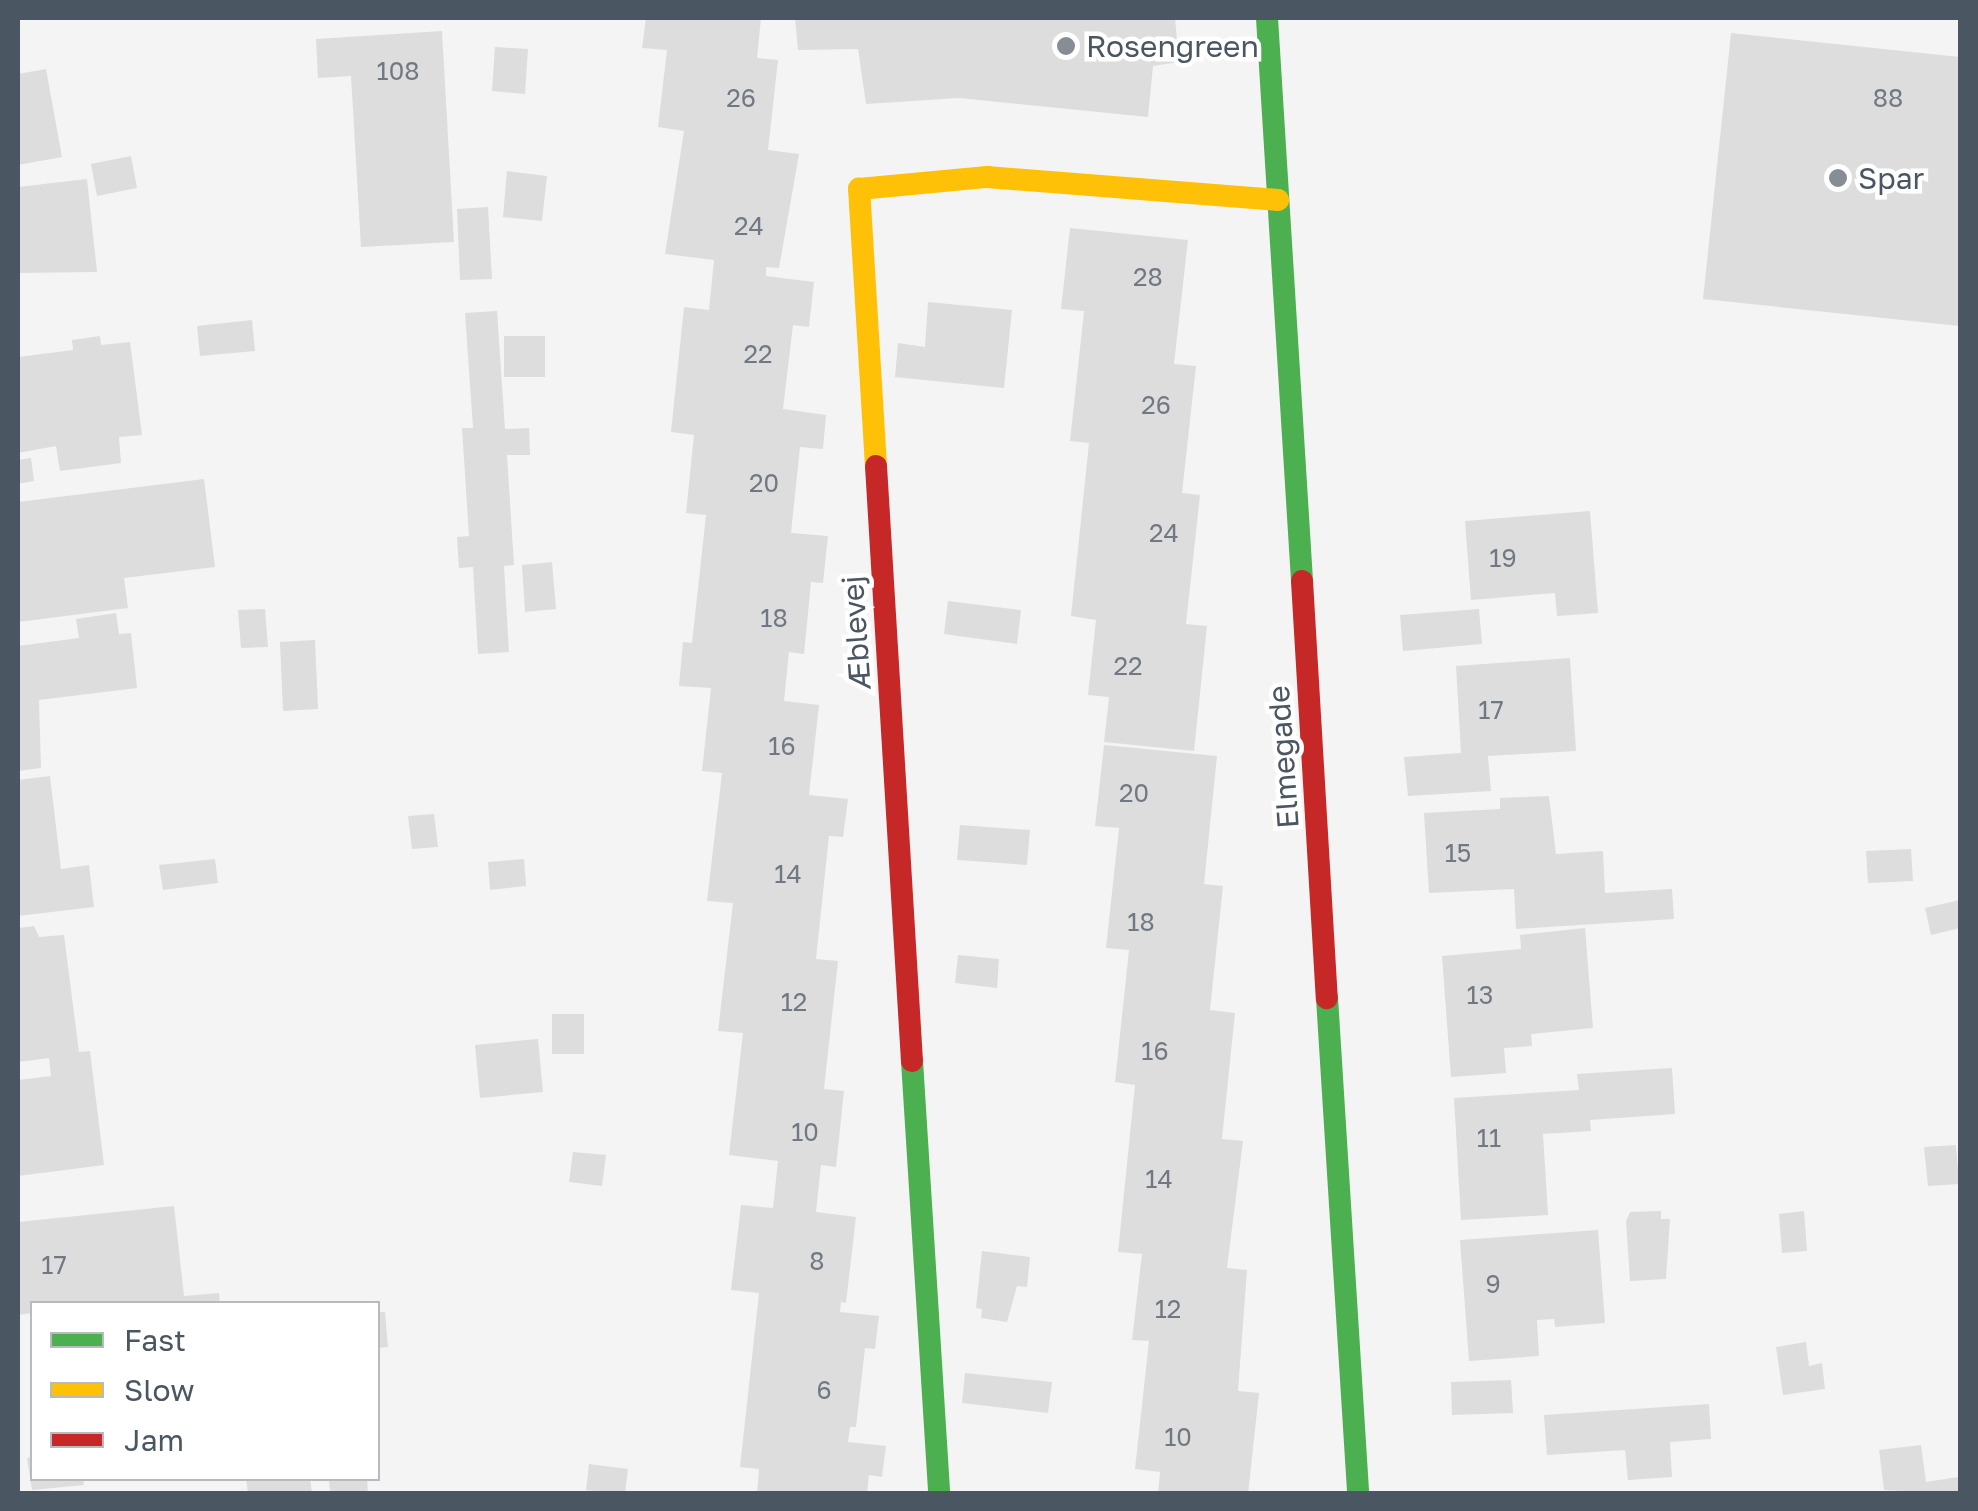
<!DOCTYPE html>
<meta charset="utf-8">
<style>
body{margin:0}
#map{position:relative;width:1978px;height:1511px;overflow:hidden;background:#f4f4f4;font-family:"Golos Text",sans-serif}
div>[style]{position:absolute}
.building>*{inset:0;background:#ddddde}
.fast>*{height:22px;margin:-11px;padding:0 11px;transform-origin:11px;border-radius:11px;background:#4caf50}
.slow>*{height:22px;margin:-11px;padding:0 11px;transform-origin:11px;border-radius:11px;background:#ffc107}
.jam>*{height:22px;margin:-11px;padding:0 11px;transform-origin:11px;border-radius:11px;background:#c62828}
.dots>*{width:28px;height:28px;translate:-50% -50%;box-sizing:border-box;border:5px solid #fff;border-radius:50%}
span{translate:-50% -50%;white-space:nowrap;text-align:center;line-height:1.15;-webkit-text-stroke:9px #fff;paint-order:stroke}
.number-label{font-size:25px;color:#707881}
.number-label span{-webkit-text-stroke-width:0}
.poi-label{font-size:30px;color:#4a5661}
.left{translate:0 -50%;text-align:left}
.street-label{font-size:30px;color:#4a5661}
.frame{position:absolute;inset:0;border:20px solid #4a5661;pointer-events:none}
.legend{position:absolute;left:30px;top:1301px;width:350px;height:180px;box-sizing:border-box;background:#fff;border:2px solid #b7bbc0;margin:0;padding:12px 18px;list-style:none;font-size:30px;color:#4a5661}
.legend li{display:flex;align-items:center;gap:20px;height:50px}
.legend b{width:50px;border:2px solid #b7bbc0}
</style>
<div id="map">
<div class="building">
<i style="clip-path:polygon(646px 18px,761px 18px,757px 58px,778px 60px,768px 150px,799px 154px,779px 268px,766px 267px,766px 276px,814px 282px,809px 327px,793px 325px,783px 409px,826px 415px,823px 449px,800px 447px,791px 533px,828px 536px,823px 583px,811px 582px,804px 654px,789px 652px,784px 701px,819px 705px,809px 795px,848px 799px,843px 837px,829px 836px,816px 959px,838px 961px,824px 1089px,844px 1091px,836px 1167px,821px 1165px,816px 1212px,856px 1217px,846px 1303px,841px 1302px,840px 1312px,879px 1316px,875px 1349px,865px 1348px,856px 1427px,850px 1427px,848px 1442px,886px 1446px,882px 1477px,869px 1475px,867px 1494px,757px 1494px,759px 1469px,740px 1467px,759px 1293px,731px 1290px,741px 1205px,773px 1208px,778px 1161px,729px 1155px,743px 1033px,718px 1031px,733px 903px,707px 901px,722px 773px,702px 771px,711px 688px,679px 686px,683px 642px,692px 643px,706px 515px,686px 513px,694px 435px,671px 432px,684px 307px,709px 310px,714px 260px,665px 254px,684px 131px,658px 127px,667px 50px,642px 48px)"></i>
<i style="clip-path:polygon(795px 18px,1175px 18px,1179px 62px,1153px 66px,1148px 117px,959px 98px,866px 104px,858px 49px,798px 50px)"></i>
<i style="clip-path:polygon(442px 31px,454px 242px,361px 247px,351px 76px,318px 78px,316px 39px)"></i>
<i style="clip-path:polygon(1731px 33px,1960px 57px,1960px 326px,1703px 299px)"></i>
<i style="clip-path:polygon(495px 47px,528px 49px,525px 94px,492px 91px)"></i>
<i style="clip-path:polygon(46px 69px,62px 157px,18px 165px,18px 74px)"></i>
<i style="clip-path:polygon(131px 156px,137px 188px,97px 196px,91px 164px)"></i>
<i style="clip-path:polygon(507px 171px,547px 176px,542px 221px,503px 217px)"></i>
<i style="clip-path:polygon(87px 179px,97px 272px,18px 273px,18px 187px)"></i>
<i style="clip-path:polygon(488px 207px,492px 279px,460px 280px,457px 209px)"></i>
<i style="clip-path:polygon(1070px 228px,1188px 240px,1174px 364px,1196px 366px,1182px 493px,1200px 495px,1186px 624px,1207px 626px,1194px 751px,1104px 742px,1109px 697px,1088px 695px,1096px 620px,1071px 616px,1089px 443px,1070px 441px,1084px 311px,1061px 309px)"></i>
<i style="clip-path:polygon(928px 302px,1012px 310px,1004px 388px,895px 377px,898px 343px,925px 347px)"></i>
<i style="clip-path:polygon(497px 311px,505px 429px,529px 428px,530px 455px,507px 455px,514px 565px,504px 566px,509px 652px,478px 654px,473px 567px,459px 568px,457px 537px,469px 536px,462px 428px,473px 428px,465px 313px)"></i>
<i style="clip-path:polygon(252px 320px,255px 351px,200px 356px,197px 326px)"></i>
<i style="clip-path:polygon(100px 336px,101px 345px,130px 342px,142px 435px,119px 437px,121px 463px,60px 471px,56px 446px,18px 453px,18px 357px,73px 350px,72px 340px)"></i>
<i style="clip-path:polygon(504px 336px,545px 336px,545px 377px,504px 377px)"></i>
<i style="clip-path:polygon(31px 458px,34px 481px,18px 484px,18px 460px)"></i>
<i style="clip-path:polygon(204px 479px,215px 567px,124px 578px,128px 608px,18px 622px,18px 502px)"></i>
<i style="clip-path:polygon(1590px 511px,1598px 613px,1557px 616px,1555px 593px,1471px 600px,1465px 521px)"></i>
<i style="clip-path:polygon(552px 562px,556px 609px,525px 612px,522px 565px)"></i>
<i style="clip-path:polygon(948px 601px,1021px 610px,1017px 644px,944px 634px)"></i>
<i style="clip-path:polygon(265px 609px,268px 647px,241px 648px,238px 610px)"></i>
<i style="clip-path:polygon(1479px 609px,1482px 644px,1403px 651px,1400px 615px)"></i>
<i style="clip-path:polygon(116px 613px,119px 634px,131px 633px,137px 688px,39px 700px,41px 768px,18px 771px,18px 646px,79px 638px,76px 619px)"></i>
<i style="clip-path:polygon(315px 640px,318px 709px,283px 711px,280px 642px)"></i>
<i style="clip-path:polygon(1570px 658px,1576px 751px,1488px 756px,1491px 791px,1408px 796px,1404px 757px,1461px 753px,1456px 666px)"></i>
<i style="clip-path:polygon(1104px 745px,1217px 756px,1204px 884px,1223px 886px,1210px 1010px,1235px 1013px,1222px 1139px,1243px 1141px,1227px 1268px,1247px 1270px,1238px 1391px,1259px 1393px,1248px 1494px,1158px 1494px,1160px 1472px,1135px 1469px,1149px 1341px,1132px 1340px,1142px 1254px,1118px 1252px,1135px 1085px,1115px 1082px,1129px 950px,1106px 948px,1119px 828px,1095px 826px)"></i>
<i style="clip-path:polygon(50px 776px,61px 869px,89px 865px,94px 907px,18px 916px,18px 780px)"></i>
<i style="clip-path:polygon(1549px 796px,1556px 854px,1603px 851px,1605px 893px,1672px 889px,1674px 919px,1516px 929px,1514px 889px,1429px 893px,1424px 813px,1500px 809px,1500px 798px)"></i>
<i style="clip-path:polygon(434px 814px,438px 847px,412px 849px,408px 816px)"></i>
<i style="clip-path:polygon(960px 825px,1030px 830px,1027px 865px,957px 860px)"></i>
<i style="clip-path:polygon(1911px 849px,1913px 881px,1868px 883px,1866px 851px)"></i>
<i style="clip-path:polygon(215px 859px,218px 883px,163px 890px,159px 865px)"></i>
<i style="clip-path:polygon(524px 859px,526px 886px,490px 890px,488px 862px)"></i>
<i style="clip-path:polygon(1960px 900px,1960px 928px,1931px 935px,1925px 908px)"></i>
<i style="clip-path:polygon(34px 926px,39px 937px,64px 935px,79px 1052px,90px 1051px,104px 1165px,18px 1176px,18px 1080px,51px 1076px,49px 1058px,18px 1062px,18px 928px)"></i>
<i style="clip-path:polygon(1585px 928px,1593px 1028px,1531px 1034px,1532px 1046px,1504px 1048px,1506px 1073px,1451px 1077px,1442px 956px,1521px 949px,1520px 935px)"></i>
<i style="clip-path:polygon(958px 955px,999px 959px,997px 988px,955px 983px)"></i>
<i style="clip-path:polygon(552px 1014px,584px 1014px,584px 1054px,552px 1054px)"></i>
<i style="clip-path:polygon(538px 1039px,543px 1092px,480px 1098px,475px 1045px)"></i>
<i style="clip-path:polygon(1672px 1068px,1675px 1114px,1590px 1120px,1591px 1131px,1543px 1134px,1548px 1215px,1461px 1220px,1454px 1098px,1579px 1090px,1577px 1074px)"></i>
<i style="clip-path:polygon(1956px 1145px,1959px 1184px,1928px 1186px,1924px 1147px)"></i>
<i style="clip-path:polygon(573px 1152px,606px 1155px,602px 1186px,569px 1182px)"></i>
<i style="clip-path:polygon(174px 1206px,184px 1296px,219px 1293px,220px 1304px,32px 1304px,32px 1313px,18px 1315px,18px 1222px)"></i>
<i style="clip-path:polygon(1661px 1211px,1661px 1219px,1670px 1219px,1666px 1279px,1630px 1281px,1626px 1221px,1630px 1212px)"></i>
<i style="clip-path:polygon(1804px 1211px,1807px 1251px,1782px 1253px,1779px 1214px)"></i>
<i style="clip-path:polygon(1598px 1230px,1605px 1323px,1555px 1327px,1554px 1319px,1537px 1320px,1539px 1356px,1469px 1361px,1460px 1240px)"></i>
<i style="clip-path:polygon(982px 1251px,1030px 1257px,1027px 1287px,1017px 1286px,1007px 1322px,981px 1318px,982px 1309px,976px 1308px)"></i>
<i style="clip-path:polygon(378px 1312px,385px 1312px,388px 1347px,378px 1348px)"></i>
<i style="clip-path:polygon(1806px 1342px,1809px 1366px,1822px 1363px,1825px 1389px,1783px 1395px,1776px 1347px)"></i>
<i style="clip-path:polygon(965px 1373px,1052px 1382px,1048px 1413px,962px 1403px)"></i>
<i style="clip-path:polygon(1511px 1380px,1513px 1413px,1452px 1415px,1451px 1382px)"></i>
<i style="clip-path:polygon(1709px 1404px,1711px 1439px,1670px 1442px,1672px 1477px,1628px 1480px,1625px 1450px,1547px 1455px,1544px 1415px)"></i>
<i style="clip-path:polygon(1921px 1445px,1926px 1482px,1958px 1477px,1960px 1494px,1884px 1490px,1879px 1450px)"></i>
<i style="clip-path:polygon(32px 1457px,32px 1478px,83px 1478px,84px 1485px,32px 1490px,27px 1458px)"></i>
<i style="clip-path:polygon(589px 1464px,628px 1469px,625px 1494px,586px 1490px)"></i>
<i style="clip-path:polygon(246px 1478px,310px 1478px,312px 1494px,248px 1494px)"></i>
<i style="clip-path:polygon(329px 1478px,367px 1478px,368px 1494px,330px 1494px)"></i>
</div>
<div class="fast">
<i style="left:1267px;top:18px;width:564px;rotate:86.44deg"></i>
<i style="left:1327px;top:998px;width:497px;rotate:86.4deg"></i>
<i style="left:912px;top:1061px;width:434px;rotate:86.4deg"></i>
</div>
<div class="slow">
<i style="left:876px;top:466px;width:278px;rotate:-93.5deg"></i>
<i style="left:859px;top:189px;width:129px;rotate:-5.4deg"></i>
<i style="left:987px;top:177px;width:292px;rotate:4.5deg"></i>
</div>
<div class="jam">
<i style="left:876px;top:466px;width:596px;rotate:86.54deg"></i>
<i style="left:1302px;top:581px;width:418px;rotate:86.6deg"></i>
</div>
<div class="dots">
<i style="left:1066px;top:46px;background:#868d94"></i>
<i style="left:1838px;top:178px;background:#868d94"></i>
</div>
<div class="number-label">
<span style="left:398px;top:71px">108</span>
<span style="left:741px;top:98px">26</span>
<span style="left:1888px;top:98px">88</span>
<span style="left:749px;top:226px">24</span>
<span style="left:1148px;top:277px">28</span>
<span style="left:758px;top:354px">22</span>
<span style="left:1156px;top:405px">26</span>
<span style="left:764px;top:483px">20</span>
<span style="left:1164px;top:533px">24</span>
<span style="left:1503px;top:558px">19</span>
<span style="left:774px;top:618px">18</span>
<span style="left:1128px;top:666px">22</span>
<span style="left:1491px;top:710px">17</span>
<span style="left:782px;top:746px">16</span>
<span style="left:1134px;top:793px">20</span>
<span style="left:1458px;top:853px">15</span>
<span style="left:788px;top:874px">14</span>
<span style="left:1141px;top:922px">18</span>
<span style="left:1480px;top:995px">13</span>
<span style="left:794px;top:1002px">12</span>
<span style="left:1155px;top:1051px">16</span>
<span style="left:805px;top:1132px">10</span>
<span style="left:1489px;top:1138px">11</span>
<span style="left:1159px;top:1179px">14</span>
<span style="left:817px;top:1261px">8</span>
<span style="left:54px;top:1265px">17</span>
<span style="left:1493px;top:1284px">9</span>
<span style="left:1168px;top:1309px">12</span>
<span style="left:824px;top:1390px">6</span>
<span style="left:1178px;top:1437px">10</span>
</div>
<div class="poi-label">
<span class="left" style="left:1086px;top:46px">Rosengreen</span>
<span class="left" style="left:1858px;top:178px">Spar</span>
</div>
<div class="street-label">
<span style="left:856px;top:633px;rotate:-94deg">Æblevej</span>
<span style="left:1283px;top:757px;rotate:-94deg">Elmegade</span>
</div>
<div class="frame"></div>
<ul class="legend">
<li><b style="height:12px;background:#4caf50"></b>Fast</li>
<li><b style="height:12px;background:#ffc107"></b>Slow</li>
<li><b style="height:12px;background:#c62828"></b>Jam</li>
</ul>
</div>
